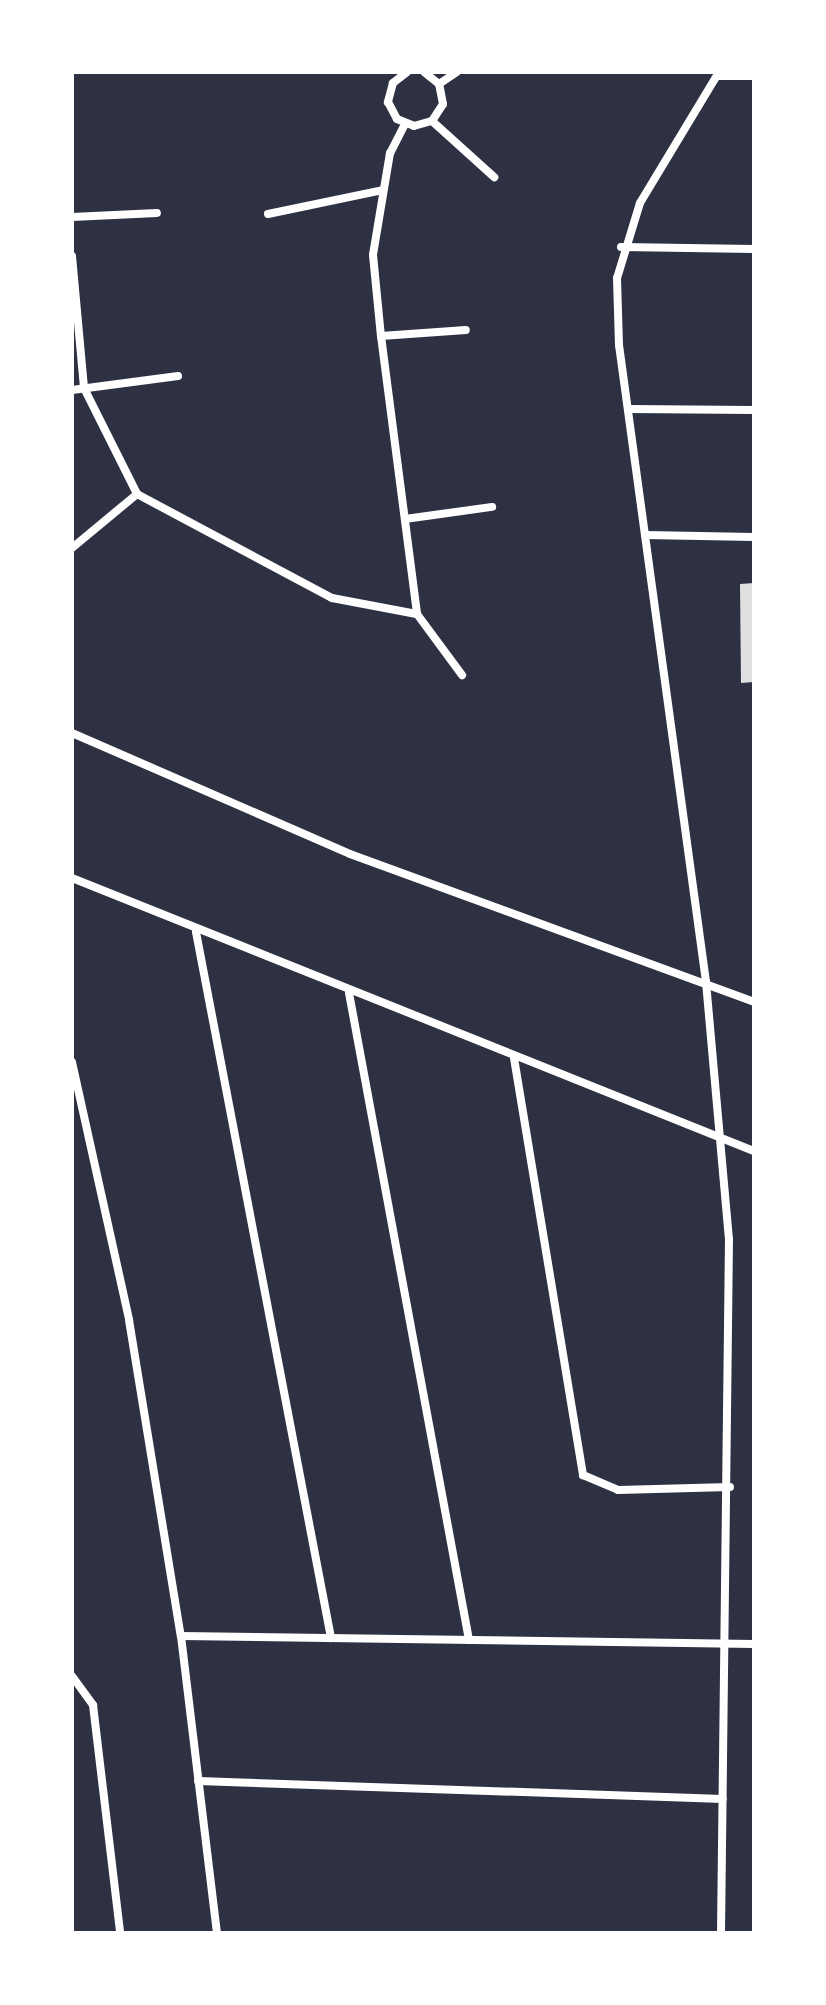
<!DOCTYPE html>
<style>
body{margin:0}
#map{position:relative;width:826px;height:2005px;overflow:hidden;background:#2d3142;font-family:Merriweather,serif}
div>[style]{position:absolute}
.building>*{inset:0;background:#e0e0e3}
.minor>*{height:8px;margin:-4px;padding:0 4px;transform-origin:4px;border-radius:4px;background:#fff}
span{translate:-50% -50%;white-space:nowrap;text-align:center;line-height:1.15;-webkit-text-stroke:8px #fff;paint-order:stroke}
.frame{position:absolute;inset:0;border:74px solid #fff;pointer-events:none}
</style>
<div id="map">
<div class="building">
<i style="clip-path:polygon(754px 583px,754px 682px,741px 683px,740px 584px)"></i>
</div>
<div class="minor">
<i style="left:407px;top:72px;width:18px;rotate:142deg"></i>
<i style="left:393px;top:83px;width:20px;rotate:105deg"></i>
<i style="left:388px;top:102px;width:19px;rotate:62deg"></i>
<i style="left:397px;top:119px;width:18px;rotate:22deg"></i>
<i style="left:414px;top:126px;width:19px;rotate:-16deg"></i>
<i style="left:432px;top:121px;width:20px;rotate:-57deg"></i>
<i style="left:443px;top:104px;width:20px;rotate:-101deg"></i>
<i style="left:439px;top:84px;width:19px;rotate:-141deg"></i>
<i style="left:719px;top:72px;width:153px;rotate:121.1deg"></i>
<i style="left:640px;top:203px;width:78px;rotate:107deg"></i>
<i style="left:617px;top:278px;width:67px;rotate:88.3deg"></i>
<i style="left:619px;top:345px;width:643px;rotate:82.22deg"></i>
<i style="left:706px;top:982px;width:258px;rotate:84.9deg"></i>
<i style="left:729px;top:1239px;width:694px;rotate:90.66deg"></i>
<i style="left:717px;top:76px;width:37px"></i>
<i style="left:439px;top:84px;width:22px;rotate:-34deg"></i>
<i style="left:432px;top:121px;width:84px;rotate:42.1deg"></i>
<i style="left:405px;top:124px;width:33px;rotate:117deg"></i>
<i style="left:390px;top:153px;width:103px;rotate:99.5deg"></i>
<i style="left:373px;top:255px;width:81px;rotate:84.4deg"></i>
<i style="left:381px;top:336px;width:280px;rotate:82.6deg"></i>
<i style="left:417px;top:614px;width:76px;rotate:53.6deg"></i>
<i style="left:268px;top:214px;width:117px;rotate:-11.8deg"></i>
<i style="left:72px;top:217px;width:85px;rotate:-2.7deg"></i>
<i style="left:621px;top:247px;width:133px;rotate:0.9deg"></i>
<i style="left:72px;top:256px;width:133px;rotate:84.8deg"></i>
<i style="left:84px;top:388px;width:119px;rotate:63.4deg"></i>
<i style="left:137px;top:494px;width:221px;rotate:28.1deg"></i>
<i style="left:332px;top:598px;width:86px;rotate:10.7deg"></i>
<i style="left:381px;top:336px;width:85px;rotate:-4deg"></i>
<i style="left:72px;top:390px;width:107px;rotate:-7.5deg"></i>
<i style="left:628px;top:409px;width:126px;rotate:0.5deg"></i>
<i style="left:405px;top:519px;width:88px;rotate:-7.9deg"></i>
<i style="left:645px;top:535px;width:109px;rotate:1.1deg"></i>
<i style="left:72px;top:548px;width:85px;rotate:-39.7deg"></i>
<i style="left:72px;top:733px;width:303px;rotate:23.5deg"></i>
<i style="left:350px;top:854px;width:430px;rotate:20.1deg"></i>
<i style="left:72px;top:878px;width:735px;rotate:21.82deg"></i>
<i style="left:196px;top:932px;width:719px;rotate:79.17deg"></i>
<i style="left:349px;top:993px;width:658px;rotate:79.49deg"></i>
<i style="left:514px;top:1058px;width:423px;rotate:80.6deg"></i>
<i style="left:583px;top:1475px;width:38px;rotate:23deg"></i>
<i style="left:618px;top:1490px;width:112px;rotate:-1.5deg"></i>
<i style="left:72px;top:1062px;width:264px;rotate:77.5deg"></i>
<i style="left:129px;top:1320px;width:320px;rotate:80.7deg"></i>
<i style="left:181px;top:1636px;width:299px;rotate:83.1deg"></i>
<i style="left:181px;top:1636px;width:573px;rotate:0.8deg"></i>
<i style="left:72px;top:1676px;width:36px;rotate:54deg"></i>
<i style="left:93px;top:1705px;width:230px;rotate:83.2deg"></i>
<i style="left:198px;top:1781px;width:525px;rotate:1.96deg"></i>
</div>
<div class="frame"></div>
</div>
